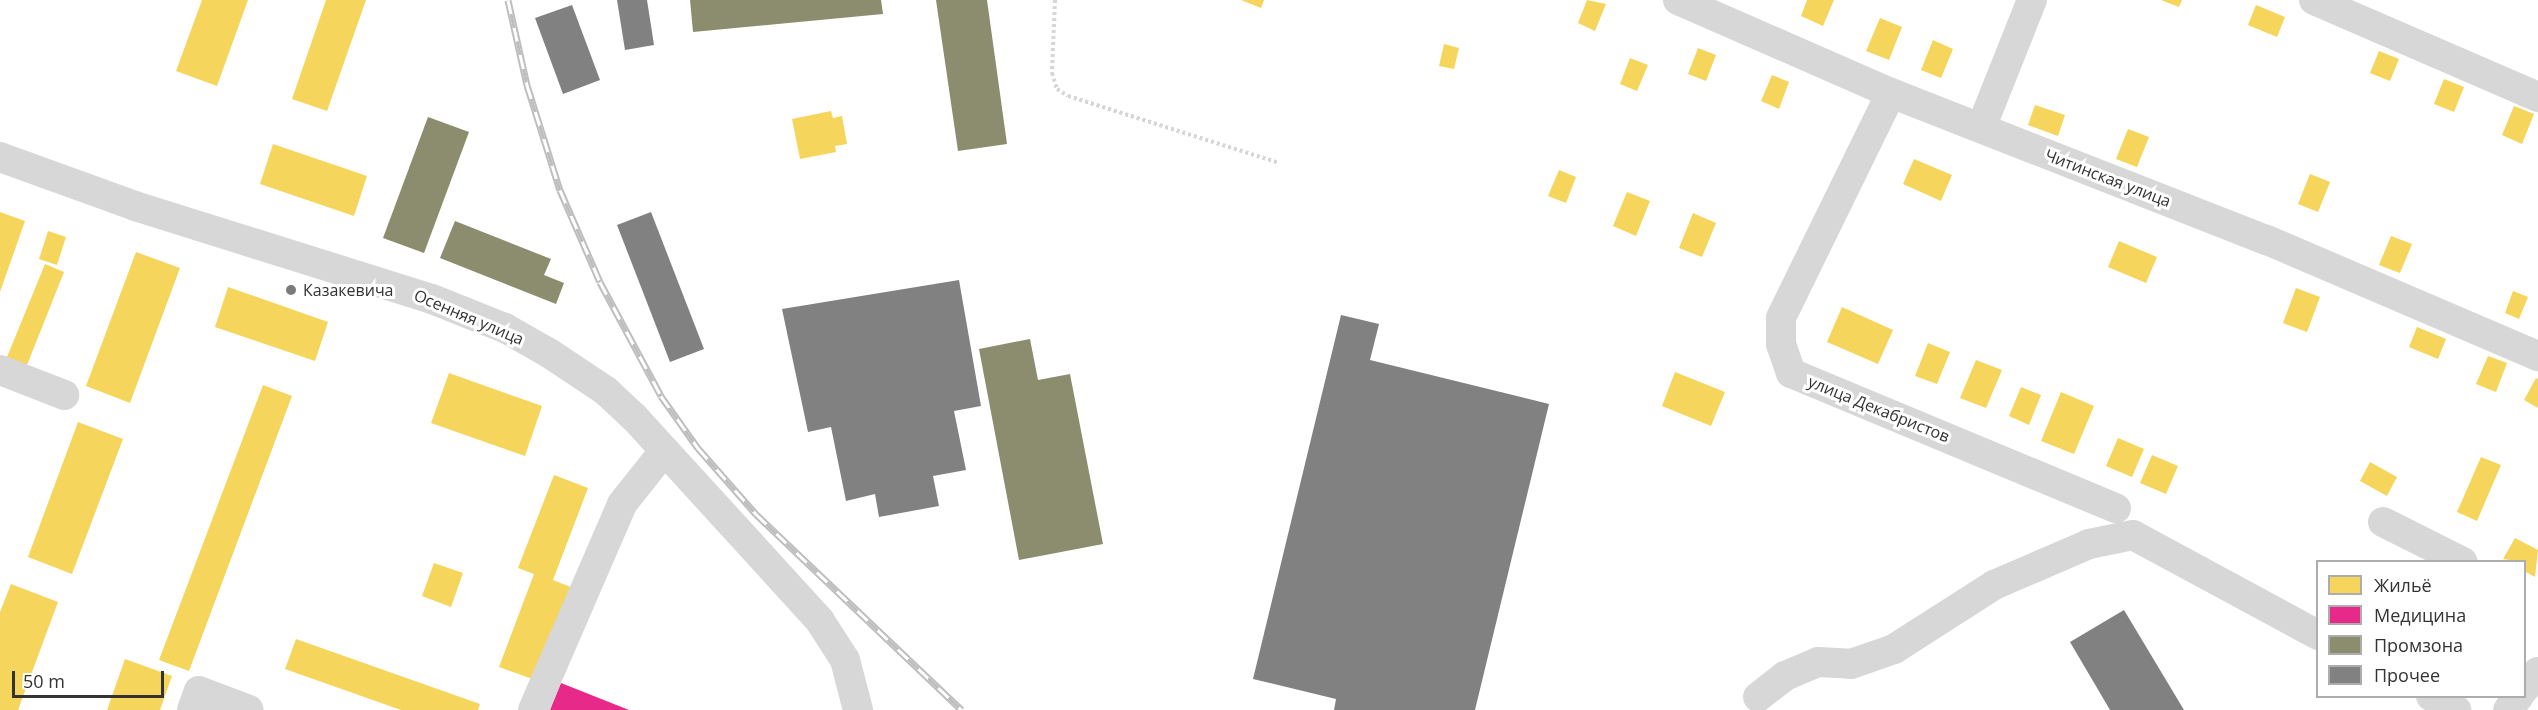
<!DOCTYPE html>
<meta charset="utf-8">
<style>
body{margin:0}
#map{position:relative;width:2538px;height:710px;overflow:hidden;background:#fff;font-family:"Open Sans",sans-serif}
div>[style]{position:absolute}
.homes>*{inset:0;background:#f6d55c}
.health>*{inset:0;background:#e7298a}
.industry>*{inset:0;background:#8c8c6e}
.building>*{inset:0;background:#818181}
.path>*{height:4px;margin-top:-2px;transform-origin:0;background:repeating-linear-gradient(90deg,#d6d6d6 0 3px,transparent 0 6px)}
.minor>*{height:30px;margin:-15px;padding:0 15px;transform-origin:15px;border-radius:15px;background:#d7d7d7}
.rail>*{height:7px;margin-top:-3.5px;transform-origin:0;background:repeating-linear-gradient(90deg,#fff 0 14px,#bebebe 0 28px);box-sizing:border-box;border-block:2px solid #bebebe}
.dots>*{width:16px;height:16px;translate:-50% -50%;box-sizing:border-box;border:3px solid #fff;border-radius:50%}
span{translate:-50% -50%;white-space:nowrap;text-align:center;line-height:1.15;-webkit-text-stroke:6px #fff;paint-order:stroke}
.street-label{font-size:16px;color:#333}
.poi-label{font-size:16px;color:#333}
.left{translate:0 -50%;text-align:left}
.legend{position:absolute;left:2316px;top:560px;width:210px;height:138px;box-sizing:border-box;background:#fff;border:2px solid #adadad;margin:0;padding:8px 10px;list-style:none;font-size:18px;color:#333}
.legend li{display:flex;align-items:center;gap:12px;height:30px}
.legend b{width:30px;border:2px solid #adadad}
.scale{position:absolute;left:12px;top:671px;width:152px;height:27px;box-sizing:border-box;border:3px solid #333;border-top:0;padding-left:8px;font-size:18px;line-height:21px;white-space:nowrap;color:#333;-webkit-text-stroke:4px #fff;paint-order:stroke}
</style>
<div id="map">
<div class="homes">
<i style="clip-path:polygon(202px 0,248px 0,217px 86px,176px 71px)"></i>
<i style="clip-path:polygon(326px 0,366px 0,327px 111px,292px 99px)"></i>
<i style="clip-path:polygon(1241px 0,1264px 0,1261px 8px)"></i>
<i style="clip-path:polygon(1587px 0,1606px 4px,1595px 31px,1578px 23px)"></i>
<i style="clip-path:polygon(1807px 0,1834px 0,1823px 26px,1801px 16px)"></i>
<i style="clip-path:polygon(2161px 0,2182px 0,2179px 7px)"></i>
<i style="clip-path:polygon(2256px 5px,2285px 17px,2277px 37px,2248px 25px)"></i>
<i style="clip-path:polygon(1880px 18px,1902px 27px,1889px 60px,1866px 51px)"></i>
<i style="clip-path:polygon(1933px 40px,1953px 49px,1941px 78px,1921px 70px)"></i>
<i style="clip-path:polygon(1444px 44px,1459px 48px,1454px 69px,1439px 66px)"></i>
<i style="clip-path:polygon(1698px 48px,1716px 55px,1706px 81px,1688px 74px)"></i>
<i style="clip-path:polygon(2379px 51px,2399px 59px,2390px 81px,2370px 73px)"></i>
<i style="clip-path:polygon(1630px 58px,1648px 65px,1637px 91px,1620px 84px)"></i>
<i style="clip-path:polygon(1772px 75px,1789px 82px,1779px 109px,1761px 101px)"></i>
<i style="clip-path:polygon(2444px 79px,2464px 87px,2454px 112px,2434px 104px)"></i>
<i style="clip-path:polygon(2035px 105px,2065px 115px,2058px 136px,2028px 125px)"></i>
<i style="clip-path:polygon(2514px 106px,2534px 114px,2522px 144px,2502px 135px)"></i>
<i style="clip-path:polygon(831px 111px,833px 118px,842px 116px,847px 144px,835px 146px,836px 152px,800px 159px,792px 119px)"></i>
<i style="clip-path:polygon(2128px 129px,2149px 137px,2137px 167px,2116px 159px)"></i>
<i style="clip-path:polygon(273px 144px,367px 176px,354px 216px,260px 184px)"></i>
<i style="clip-path:polygon(1914px 159px,1952px 175px,1941px 201px,1903px 184px)"></i>
<i style="clip-path:polygon(1559px 170px,1576px 177px,1566px 203px,1548px 196px)"></i>
<i style="clip-path:polygon(2310px 174px,2330px 182px,2318px 212px,2298px 204px)"></i>
<i style="clip-path:polygon(1627px 192px,1650px 201px,1636px 236px,1613px 226px)"></i>
<i style="clip-path:polygon(0 212px,25px 221px,0 292px)"></i>
<i style="clip-path:polygon(1693px 213px,1716px 223px,1702px 257px,1679px 248px)"></i>
<i style="clip-path:polygon(48px 231px,66px 237px,57px 265px,39px 259px)"></i>
<i style="clip-path:polygon(2391px 236px,2412px 244px,2400px 273px,2379px 265px)"></i>
<i style="clip-path:polygon(2119px 241px,2157px 257px,2146px 283px,2108px 267px)"></i>
<i style="clip-path:polygon(136px 252px,180px 268px,130px 403px,86px 386px)"></i>
<i style="clip-path:polygon(45px 264px,64px 272px,27px 365px,7px 357px)"></i>
<i style="clip-path:polygon(228px 287px,328px 322px,315px 361px,215px 327px)"></i>
<i style="clip-path:polygon(2296px 288px,2320px 297px,2307px 332px,2283px 323px)"></i>
<i style="clip-path:polygon(2513px 291px,2528px 297px,2519px 319px,2505px 313px)"></i>
<i style="clip-path:polygon(1842px 307px,1893px 330px,1878px 364px,1827px 342px)"></i>
<i style="clip-path:polygon(2417px 327px,2446px 339px,2438px 359px,2409px 347px)"></i>
<i style="clip-path:polygon(1928px 343px,1950px 352px,1937px 384px,1915px 376px)"></i>
<i style="clip-path:polygon(2488px 356px,2507px 363px,2496px 392px,2476px 384px)"></i>
<i style="clip-path:polygon(1976px 360px,2002px 370px,1986px 408px,1960px 398px)"></i>
<i style="clip-path:polygon(1675px 372px,1725px 392px,1711px 426px,1662px 406px)"></i>
<i style="clip-path:polygon(449px 373px,542px 406px,525px 456px,431px 423px)"></i>
<i style="clip-path:polygon(2536px 378px,2538px 379px,2538px 408px,2524px 400px)"></i>
<i style="clip-path:polygon(263px 385px,292px 396px,189px 671px,159px 660px)"></i>
<i style="clip-path:polygon(2021px 387px,2041px 395px,2029px 425px,2009px 416px)"></i>
<i style="clip-path:polygon(2061px 392px,2094px 406px,2074px 454px,2041px 441px)"></i>
<i style="clip-path:polygon(78px 422px,123px 439px,72px 574px,28px 557px)"></i>
<i style="clip-path:polygon(2118px 438px,2144px 449px,2132px 477px,2106px 466px)"></i>
<i style="clip-path:polygon(2152px 455px,2178px 466px,2166px 494px,2140px 483px)"></i>
<i style="clip-path:polygon(2481px 457px,2501px 465px,2477px 521px,2457px 512px)"></i>
<i style="clip-path:polygon(2370px 462px,2397px 477px,2387px 496px,2360px 481px)"></i>
<i style="clip-path:polygon(554px 475px,588px 488px,553px 580px,573px 588px,538px 681px,499px 667px,534px 574px,518px 568px)"></i>
<i style="clip-path:polygon(2515px 538px,2538px 550px,2535px 577px,2524px 571px,2524px 562px,2503px 559px)"></i>
<i style="clip-path:polygon(434px 563px,463px 573px,451px 607px,422px 596px)"></i>
<i style="clip-path:polygon(11px 584px,58px 602px,18px 710px,0 710px,0 612px)"></i>
<i style="clip-path:polygon(296px 639px,480px 704px,478px 710px,401px 710px,285px 669px)"></i>
<i style="clip-path:polygon(125px 659px,172px 676px,160px 710px,107px 710px)"></i>
</div>
<div class="health">
<i style="clip-path:polygon(561px 683px,629px 710px,550px 710px)"></i>
</div>
<div class="industry">
<i style="clip-path:polygon(690px 0,881px 0,883px 14px,693px 32px)"></i>
<i style="clip-path:polygon(936px 0,987px 0,1007px 144px,958px 151px)"></i>
<i style="clip-path:polygon(428px 117px,469px 132px,424px 253px,383px 238px)"></i>
<i style="clip-path:polygon(455px 221px,551px 259px,544px 275px,564px 283px,556px 304px,440px 258px)"></i>
<i style="clip-path:polygon(1030px 339px,1038px 380px,1070px 374px,1103px 544px,1019px 560px,979px 349px)"></i>
</div>
<div class="building">
<i style="clip-path:polygon(617px 0,647px 0,654px 45px,625px 50px)"></i>
<i style="clip-path:polygon(572px 5px,600px 80px,563px 94px,535px 18px)"></i>
<i style="clip-path:polygon(651px 212px,704px 349px,670px 362px,617px 225px)"></i>
<i style="clip-path:polygon(959px 280px,981px 406px,954px 411px,966px 470px,933px 476px,939px 506px,879px 517px,875px 494px,846px 501px,831px 427px,808px 432px,782px 309px)"></i>
<i style="clip-path:polygon(1341px 315px,1379px 324px,1370px 360px,1549px 404px,1475px 710px,1334px 710px,1336px 699px,1253px 679px)"></i>
<i style="clip-path:polygon(2124px 610px,2184px 710px,2110px 710px,2070px 642px)"></i>
</div>
<div class="path">
<i style="left:1055px;top:0;width:73px;rotate:92.4deg"></i>
<i style="left:1052px;top:73px;width:17px;rotate:73deg"></i>
<i style="left:1057px;top:89px;width:13px;rotate:32deg"></i>
<i style="left:1068px;top:96px;width:221px;rotate:17.6deg"></i>
</div>
<div class="minor">
<i style="left:1678px;top:0;width:232px;rotate:23.6deg"></i>
<i style="left:1891px;top:93px;width:404px;rotate:21.4deg"></i>
<i style="left:2267px;top:240px;width:295px;rotate:23.2deg"></i>
<i style="left:2314px;top:0;width:244px;rotate:23.4deg"></i>
<i style="left:1891px;top:93px;width:250px;rotate:116.1deg"></i>
<i style="left:1781px;top:318px;width:26px;rotate:90deg"></i>
<i style="left:1781px;top:344px;width:31px;rotate:71deg"></i>
<i style="left:1791px;top:373px;width:352px;rotate:22.6deg"></i>
<i style="left:1981px;top:128px;width:138px;rotate:-68.3deg"></i>
<i style="left:0;top:157px;width:144px;rotate:19.9deg"></i>
<i style="left:135px;top:206px;width:311px;rotate:17.4deg"></i>
<i style="left:432px;top:299px;width:79px;rotate:21.7deg"></i>
<i style="left:505px;top:328px;width:51px;rotate:29.6deg"></i>
<i style="left:549px;top:353px;width:69px;rotate:33.7deg"></i>
<i style="left:606px;top:391px;width:38px;rotate:43deg"></i>
<i style="left:634px;top:417px;width:276px;rotate:47.6deg"></i>
<i style="left:820px;top:621px;width:46px;rotate:57.3deg"></i>
<i style="left:845px;top:660px;width:52px;rotate:75.4deg"></i>
<i style="left:0;top:370px;width:69px;rotate:21.3deg"></i>
<i style="left:2383px;top:522px;width:89px;rotate:26.6deg"></i>
<i style="left:2524px;top:689px;width:22px;rotate:-51deg"></i>
<i style="left:2431px;top:696px;width:29px;rotate:29deg"></i>
<i style="left:1758px;top:697px;width:34px;rotate:-38deg"></i>
<i style="left:1785px;top:676px;width:36px;rotate:-23deg"></i>
<i style="left:1818px;top:662px;width:33px;rotate:3deg"></i>
<i style="left:1851px;top:664px;width:46px;rotate:-19.2deg"></i>
<i style="left:1894px;top:649px;width:119px;rotate:-32.6deg"></i>
<i style="left:1994px;top:585px;width:103px;rotate:-23.3deg"></i>
<i style="left:2089px;top:544px;width:45px;rotate:-11.6deg"></i>
<i style="left:2133px;top:535px;width:210px;rotate:28.4deg"></i>
<i style="left:192px;top:710px;width:20px;rotate:-70deg"></i>
<i style="left:199px;top:691px;width:53px;rotate:20.8deg"></i>
<i style="left:533px;top:710px;width:224px;rotate:-66.6deg"></i>
<i style="left:622px;top:504px;width:68px;rotate:-51.6deg"></i>
<i style="left:2508px;top:710px;width:18px;rotate:-52deg"></i>
</div>
<div class="rail">
<i style="left:508px;top:0;width:87px;rotate:77.4deg"></i>
<i style="left:527px;top:85px;width:110px;rotate:72.6deg"></i>
<i style="left:560px;top:190px;width:100px;rotate:66.5deg"></i>
<i style="left:600px;top:282px;width:129px;rotate:61.8deg"></i>
<i style="left:661px;top:396px;width:64px;rotate:54.6deg"></i>
<i style="left:698px;top:448px;width:88px;rotate:48.7deg"></i>
<i style="left:756px;top:514px;width:284px;rotate:43.6deg"></i>
</div>
<div class="dots">
<i style="left:291px;top:290px;background:#7a7a7a"></i>
</div>
<div class="street-label">
<span style="left:2108px;top:178px;rotate:21deg">Читинская улица</span>
<span style="left:469px;top:317px;rotate:23deg">Осенняя улица</span>
<span style="left:1879px;top:409px;rotate:22deg">улица Декабристов</span>
</div>
<div class="poi-label">
<span class="left" style="left:303px;top:290px">Казакевича</span>
</div>
<ul class="legend">
<li><b style="height:16px;background:#f6d55c"></b>Жильё</li>
<li><b style="height:16px;background:#e7298a"></b>Медицина</li>
<li><b style="height:16px;background:#8c8c6e"></b>Промзона</li>
<li><b style="height:16px;background:#818181"></b>Прочее</li>
</ul>
<div class="scale">50 m</div>
</div>
